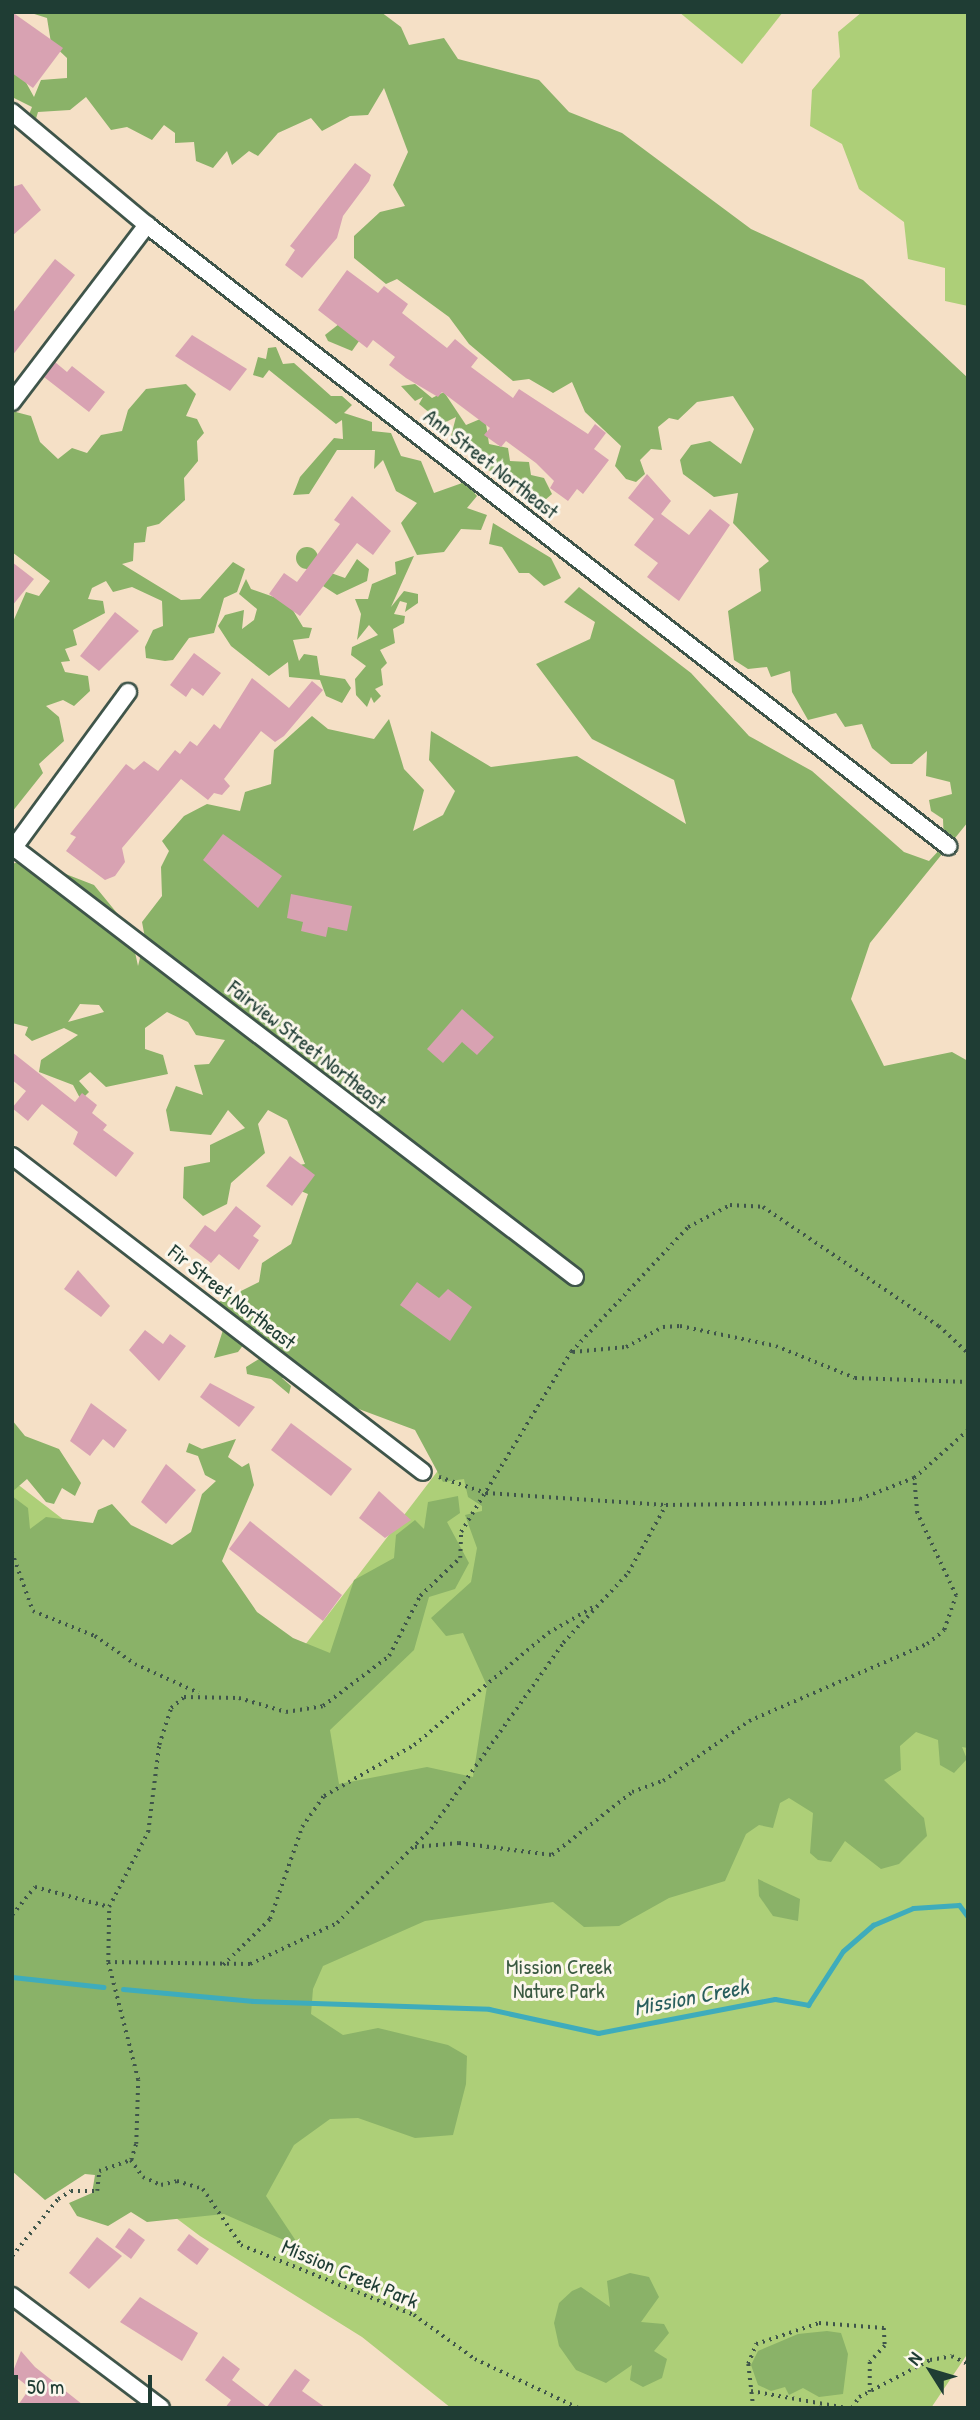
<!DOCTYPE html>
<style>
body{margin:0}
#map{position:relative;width:980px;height:2420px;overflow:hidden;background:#f5e0c6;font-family:"Patrick Hand",sans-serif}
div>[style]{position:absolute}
.green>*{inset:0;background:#adcf78}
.forest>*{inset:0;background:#8ab268}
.round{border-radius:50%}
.stream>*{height:5px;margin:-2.5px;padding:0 2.5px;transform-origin:2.5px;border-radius:2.5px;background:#3eacbc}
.building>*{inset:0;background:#d8a2b2}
.path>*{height:3.5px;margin-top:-1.75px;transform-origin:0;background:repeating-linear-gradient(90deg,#3f554a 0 2px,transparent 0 7px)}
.roads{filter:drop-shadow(2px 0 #3f554a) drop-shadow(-2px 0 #3f554a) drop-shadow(0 2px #3f554a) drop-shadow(0 -2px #3f554a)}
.minor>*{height:16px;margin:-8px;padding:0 8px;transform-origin:8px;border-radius:8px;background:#fff}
span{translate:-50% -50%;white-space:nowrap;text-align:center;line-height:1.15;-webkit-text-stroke:6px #fbf7ec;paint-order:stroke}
.street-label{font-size:21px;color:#1f3d34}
.park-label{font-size:21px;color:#3b5a42}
.water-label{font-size:23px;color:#285e5d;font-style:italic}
.frame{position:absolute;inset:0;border:14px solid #1f3d34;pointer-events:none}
.north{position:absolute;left:896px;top:2336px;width:70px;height:70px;-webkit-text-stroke:5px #fbf7ec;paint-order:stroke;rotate:307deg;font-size:19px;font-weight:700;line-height:28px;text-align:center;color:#1f3d34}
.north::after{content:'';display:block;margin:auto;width:24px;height:32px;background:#1f3d34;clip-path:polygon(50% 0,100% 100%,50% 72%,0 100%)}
.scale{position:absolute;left:14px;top:2375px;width:138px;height:32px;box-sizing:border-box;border:4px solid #1f3d34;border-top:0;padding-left:9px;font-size:21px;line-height:24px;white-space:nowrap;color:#1f3d34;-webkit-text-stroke:5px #fbf7ec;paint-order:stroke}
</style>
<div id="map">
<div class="green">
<i style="clip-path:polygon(679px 12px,783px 12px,742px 64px)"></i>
<i style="clip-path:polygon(862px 12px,968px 12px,968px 306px,945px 301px,945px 268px,908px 259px,904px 222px,859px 189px,842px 144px,810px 126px,812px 90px,840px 57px,838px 32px)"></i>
<i style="clip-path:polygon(549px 1325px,968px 1378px,968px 2353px,931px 2408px,451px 2408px,362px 2337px,200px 2236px,12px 2095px,12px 1480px,276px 1683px)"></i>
</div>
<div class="forest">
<i style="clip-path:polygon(evenodd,28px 12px,381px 12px,401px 27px,409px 45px,444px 38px,458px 59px,539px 80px,569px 112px,622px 133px,751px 229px,863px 280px,968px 378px,968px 822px,870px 943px,851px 999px,884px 1066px,952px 1052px,968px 1061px,968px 1748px,962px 1747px,967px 1759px,954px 1773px,940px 1765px,938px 1740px,916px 1732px,900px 1746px,901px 1770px,884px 1780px,924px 1818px,927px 1836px,899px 1864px,881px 1869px,845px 1841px,831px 1862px,818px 1860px,810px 1853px,813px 1813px,789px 1798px,780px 1803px,773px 1828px,759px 1825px,746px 1834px,725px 1881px,669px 1898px,619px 1926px,584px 1927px,553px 1902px,425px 1921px,323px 1966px,313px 1989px,311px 2014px,343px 2035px,378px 2028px,448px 2045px,467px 2056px,466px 2084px,453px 2135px,415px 2138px,358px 2118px,330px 2119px,294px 2145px,266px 2196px,300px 2247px,224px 2214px,147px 2222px,131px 2212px,108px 2226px,77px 2216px,69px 2203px,92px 2193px,95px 2175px,85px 2174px,45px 2200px,12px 2171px,12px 1496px,28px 1508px,30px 1529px,46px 1517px,93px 1523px,98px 1510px,112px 1504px,131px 1525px,172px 1545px,191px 1532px,202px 1494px,216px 1481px,205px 1475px,198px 1456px,186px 1452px,189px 1443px,202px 1449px,236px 1439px,228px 1457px,242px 1467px,249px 1463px,254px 1485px,222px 1561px,257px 1612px,293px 1638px,330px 1653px,354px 1580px,394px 1558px,396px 1535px,415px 1520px,424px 1529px,428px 1502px,458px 1496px,460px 1513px,447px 1522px,469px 1563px,455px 1589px,429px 1597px,414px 1650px,330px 1730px,339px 1784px,427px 1767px,473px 1777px,487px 1686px,463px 1633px,446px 1636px,431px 1618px,471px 1582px,477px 1548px,465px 1515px,482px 1511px,482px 1506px,468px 1497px,464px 1479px,443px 1482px,415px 1430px,332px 1399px,318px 1381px,282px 1378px,291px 1386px,289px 1394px,271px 1379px,247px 1374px,246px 1367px,259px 1359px,276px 1372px,286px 1360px,282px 1352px,271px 1357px,247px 1340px,238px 1352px,214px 1358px,223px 1330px,213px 1305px,259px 1282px,262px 1263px,291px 1244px,308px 1194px,291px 1187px,293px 1166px,305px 1164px,287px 1120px,268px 1110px,258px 1124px,265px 1153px,231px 1183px,227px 1204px,203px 1216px,183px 1198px,184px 1167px,210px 1162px,210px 1145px,245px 1128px,228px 1110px,211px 1135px,170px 1131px,166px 1110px,176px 1086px,203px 1095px,194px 1065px,209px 1064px,225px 1040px,196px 1035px,188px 1022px,167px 1012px,145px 1028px,145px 1049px,163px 1055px,168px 1074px,106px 1087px,90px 1072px,79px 1081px,89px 1092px,81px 1100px,73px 1085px,39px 1072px,41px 1060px,78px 1035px,64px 1028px,32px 1041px,25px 1035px,28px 1027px,12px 1023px,12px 864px,40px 855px,45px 866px,94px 885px,130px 929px,138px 966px,145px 938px,142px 922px,162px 896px,161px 867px,169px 851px,162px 841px,184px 816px,207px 804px,240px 811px,245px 792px,271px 784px,274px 750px,312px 716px,328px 729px,374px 739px,389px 719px,404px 769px,424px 790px,413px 831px,443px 815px,455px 791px,429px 760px,431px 731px,491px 767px,577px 756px,686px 824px,674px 780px,592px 739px,536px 664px,590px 639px,595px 622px,564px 602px,579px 587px,691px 673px,749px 736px,812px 771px,904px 852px,929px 861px,944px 845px,943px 819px,931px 811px,929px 800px,952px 794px,950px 782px,926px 776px,927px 751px,912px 764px,891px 764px,872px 748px,862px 724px,845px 727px,836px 713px,808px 720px,792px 692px,790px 671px,771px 677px,767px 667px,748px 669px,734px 660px,728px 611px,761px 591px,759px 569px,769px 561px,733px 523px,738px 493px,714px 497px,683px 474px,680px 460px,691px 445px,710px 441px,741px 464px,754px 429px,733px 396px,697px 402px,678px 420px,669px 418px,658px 427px,662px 450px,651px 449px,640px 460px,645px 474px,636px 482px,626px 479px,615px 466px,621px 446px,585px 412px,572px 382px,553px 393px,529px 379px,513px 381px,469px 344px,449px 317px,397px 279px,386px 284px,354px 258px,354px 236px,380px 212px,405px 206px,393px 185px,408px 152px,384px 88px,368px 115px,350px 116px,322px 131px,311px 118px,278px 133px,258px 156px,249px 151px,232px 165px,227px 151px,213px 168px,196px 161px,194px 142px,175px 143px,175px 133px,164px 125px,152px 140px,127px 127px,111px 130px,86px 97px,70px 110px,38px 112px,35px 122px,28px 117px,32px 107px,12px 97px,12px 57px,34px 97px,41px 80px,67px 78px,67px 58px,51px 43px,47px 18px,28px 12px,80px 1004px,99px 1005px,104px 1012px,68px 1022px,80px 1004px)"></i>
<i style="clip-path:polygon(339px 324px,364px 334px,352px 351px,328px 341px,325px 335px)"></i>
<i style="clip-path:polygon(276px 347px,283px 364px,294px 363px,331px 396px,342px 396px,352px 405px,344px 413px,372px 422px,372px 431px,391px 433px,401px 456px,421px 461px,434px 493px,465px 482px,477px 496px,467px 508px,487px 515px,481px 530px,461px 529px,444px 552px,417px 555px,401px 523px,417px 503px,396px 491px,383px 460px,374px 469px,375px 450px,337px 450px,309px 494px,293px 495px,300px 477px,334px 438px,343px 439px,342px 420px,336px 424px,269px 370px,263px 378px,253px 375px,258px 357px,266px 359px,268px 348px)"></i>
<i style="clip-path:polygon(186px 384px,196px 394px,186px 416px,197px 419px,204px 433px,197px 441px,198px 461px,184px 478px,185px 500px,159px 524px,147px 527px,145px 542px,134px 543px,133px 561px,122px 564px,181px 600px,200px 599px,233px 562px,245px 569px,237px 592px,224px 598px,214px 633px,189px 638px,173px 660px,165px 661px,146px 658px,145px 647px,153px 630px,163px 626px,162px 601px,132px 587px,113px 592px,106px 581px,92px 588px,88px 599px,103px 601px,105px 613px,73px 630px,77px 645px,65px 649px,70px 661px,61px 662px,65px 672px,88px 676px,90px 691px,74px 706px,63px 700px,46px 706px,59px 717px,64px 741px,39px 764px,43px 773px,12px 812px,12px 624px,26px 592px,39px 596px,50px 581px,12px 552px,12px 411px,31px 416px,40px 442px,58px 459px,72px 448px,87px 453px,101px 435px,122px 431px,128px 410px,146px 389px)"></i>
<i style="clip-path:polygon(415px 384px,432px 398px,444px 392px,466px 425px,485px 417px,489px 444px,508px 448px,510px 461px,529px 462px,531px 475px,544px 478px,552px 494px,545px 500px,530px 494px,526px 479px,506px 485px,504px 473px,486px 470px,484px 459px,449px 444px,456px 417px,434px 428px,431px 414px,419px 404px,423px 397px,415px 401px,401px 386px)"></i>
<i style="clip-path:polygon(493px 523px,551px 558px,561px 578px,544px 586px,529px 573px,519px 573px,502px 547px,489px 544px)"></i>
<i class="round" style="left:296px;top:547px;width:22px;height:22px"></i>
<i style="clip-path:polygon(414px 556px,391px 607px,404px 591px,418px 594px,418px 603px,405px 612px,407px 603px,400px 601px,394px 614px,405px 616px,404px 623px,393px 629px,395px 643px,380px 650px,387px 663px,381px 669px,383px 685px,375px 689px,381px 696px,374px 703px,371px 697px,367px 707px,356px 695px,355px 679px,366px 666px,351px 655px,352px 647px,378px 635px,369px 625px,357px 640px,361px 614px,355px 599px,368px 599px,372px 584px,396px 574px,395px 562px)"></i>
<i style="clip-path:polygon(357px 559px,369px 569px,367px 581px,337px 595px,323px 586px,331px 573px,345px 578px)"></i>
<i style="clip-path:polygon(246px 579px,251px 589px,288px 602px,303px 627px,312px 628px,309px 638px,293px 640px,299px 661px,304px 654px,317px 656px,320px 675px,345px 679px,351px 688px,342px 703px,326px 696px,320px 680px,289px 677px,288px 662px,269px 676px,231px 646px,218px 626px,225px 615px,244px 610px,242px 629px,254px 620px,257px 609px,239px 594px)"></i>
<i style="clip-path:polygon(12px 1420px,25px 1436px,59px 1449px,81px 1483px,75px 1496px,62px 1488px,54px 1504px,46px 1502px,27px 1479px,12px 1492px)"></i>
<i style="clip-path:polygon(758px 1879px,800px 1899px,798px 1921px,773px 1916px,759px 1896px)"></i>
<i style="clip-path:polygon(630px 2273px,649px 2277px,659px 2297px,641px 2322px,664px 2324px,669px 2333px,654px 2351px,667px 2359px,662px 2378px,643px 2387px,630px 2380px,632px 2365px,606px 2383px,576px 2370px,559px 2346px,554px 2323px,559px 2303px,572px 2291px,581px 2287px,610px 2307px,607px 2281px)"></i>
<i style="clip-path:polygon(827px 2331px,841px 2333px,848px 2354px,843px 2394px,819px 2397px,803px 2388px,789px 2395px,785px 2387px,771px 2391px,758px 2385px,751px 2365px,758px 2351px,798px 2334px)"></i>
</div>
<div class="stream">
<i style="left:12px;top:1977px;width:92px;rotate:6.3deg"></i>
<i style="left:123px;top:1989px;width:131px;rotate:5.3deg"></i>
<i style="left:253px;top:2001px;width:236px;rotate:1.9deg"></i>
<i style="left:489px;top:2009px;width:112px;rotate:12.4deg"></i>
<i style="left:598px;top:2033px;width:180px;rotate:-10.9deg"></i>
<i style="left:775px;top:1999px;width:34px;rotate:10deg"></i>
<i style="left:808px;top:2005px;width:64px;rotate:-57.1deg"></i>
<i style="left:843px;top:1951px;width:40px;rotate:-41deg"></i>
<i style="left:873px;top:1925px;width:43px;rotate:-23deg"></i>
<i style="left:913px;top:1908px;width:46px;rotate:-3.7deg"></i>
<i style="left:959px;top:1905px;width:15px;rotate:53deg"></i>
</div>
<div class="building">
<i style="clip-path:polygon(12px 12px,63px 48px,33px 88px,12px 73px)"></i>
<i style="clip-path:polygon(355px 163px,371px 175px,369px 181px,343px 216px,337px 238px,302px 278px,285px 265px,295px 250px,290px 246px)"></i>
<i style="clip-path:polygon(22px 184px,41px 210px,12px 236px,12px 187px)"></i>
<i style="clip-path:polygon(55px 259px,75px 275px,12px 356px,12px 314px)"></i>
<i style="clip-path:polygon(347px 270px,378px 293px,384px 286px,408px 304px,402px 313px,447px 348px,455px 339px,478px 358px,471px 367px,513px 398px,519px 389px,588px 434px,595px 424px,606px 433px,594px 449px,609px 460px,583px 494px,577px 489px,568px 501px,550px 488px,554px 481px,536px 463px,506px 441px,501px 447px,484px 435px,490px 428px,442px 392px,438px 397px,406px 378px,389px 365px,395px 357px,373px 340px,367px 348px,318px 310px)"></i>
<i style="clip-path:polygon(192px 335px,247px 369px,230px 391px,175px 356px)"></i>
<i style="clip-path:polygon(55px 362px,67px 372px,72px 366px,105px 392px,89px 412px,44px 377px)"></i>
<i style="clip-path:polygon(647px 474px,671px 501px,661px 514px,689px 535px,710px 509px,730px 525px,679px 601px,647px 577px,658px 563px,634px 545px,654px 519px,628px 498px)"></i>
<i style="clip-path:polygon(352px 496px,391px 531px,373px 555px,357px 543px,300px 616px,269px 594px,284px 573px,297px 582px,340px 524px,334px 520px)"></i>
<i style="clip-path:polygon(12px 562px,34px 579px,12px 606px)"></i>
<i style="clip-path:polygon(115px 612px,139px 631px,99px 671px,80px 656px)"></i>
<i style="clip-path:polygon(194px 653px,221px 673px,203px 696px,192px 688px,186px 697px,170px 685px)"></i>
<i style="clip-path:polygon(252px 678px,289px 708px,312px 681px,323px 690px,284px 736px,275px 742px,261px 731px,224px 779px,230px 786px,222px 795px,214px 793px,208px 800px,181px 779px,122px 848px,125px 862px,115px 876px,105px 880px,66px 851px,76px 837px,70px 834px,126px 764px,134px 770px,144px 761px,158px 771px,175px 750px,180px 754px,190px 741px,197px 746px,214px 724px,220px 729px)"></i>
<i style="clip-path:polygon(223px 834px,282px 876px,258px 908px,203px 860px)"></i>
<i style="clip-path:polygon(291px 894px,352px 906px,347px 931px,328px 927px,326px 937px,301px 931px,303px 922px,287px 918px)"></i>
<i style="clip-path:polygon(462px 1009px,494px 1037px,477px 1055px,462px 1042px,443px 1063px,427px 1049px)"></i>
<i style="clip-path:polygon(12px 1052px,75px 1102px,82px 1093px,97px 1105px,92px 1113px,107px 1125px,103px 1130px,134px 1153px,116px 1177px,73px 1144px,78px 1132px,42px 1104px,28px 1121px,12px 1108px,26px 1091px,12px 1080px)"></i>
<i style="clip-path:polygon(290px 1156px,315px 1175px,292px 1206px,266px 1186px)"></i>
<i style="clip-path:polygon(236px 1206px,261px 1226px,253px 1236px,259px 1240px,239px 1270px,219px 1254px,211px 1263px,189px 1246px,205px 1225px,215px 1232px)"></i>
<i style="clip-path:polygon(78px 1270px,110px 1306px,101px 1317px,64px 1289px)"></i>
<i style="clip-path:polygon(417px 1282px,439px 1298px,448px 1289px,472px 1307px,450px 1341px,400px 1305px)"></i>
<i style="clip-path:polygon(145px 1330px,163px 1344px,170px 1334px,186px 1346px,159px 1381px,129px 1350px)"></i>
<i style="clip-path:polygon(210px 1383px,255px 1407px,239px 1427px,200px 1397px)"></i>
<i style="clip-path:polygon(91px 1403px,127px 1430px,114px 1448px,103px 1439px,90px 1456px,70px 1441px)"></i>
<i style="clip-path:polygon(291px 1423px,352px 1469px,331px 1496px,271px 1450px)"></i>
<i style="clip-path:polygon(166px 1464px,196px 1490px,166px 1524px,141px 1502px)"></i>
<i style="clip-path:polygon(379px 1491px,411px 1520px,385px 1538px,359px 1518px)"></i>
<i style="clip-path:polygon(250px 1521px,342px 1595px,323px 1621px,229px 1549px)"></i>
<i style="clip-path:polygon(129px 2228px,145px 2240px,131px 2259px,115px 2247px)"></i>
<i style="clip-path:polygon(189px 2234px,209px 2249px,197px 2265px,177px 2250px)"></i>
<i style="clip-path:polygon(97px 2237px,122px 2256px,89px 2289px,69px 2273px)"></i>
<i style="clip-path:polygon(140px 2297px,198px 2333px,182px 2361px,120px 2322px)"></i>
<i style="clip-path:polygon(21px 2351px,35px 2367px,87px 2408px,16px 2408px,30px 2388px,12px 2374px)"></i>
<i style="clip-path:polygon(223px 2356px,240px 2369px,232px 2380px,267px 2407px,295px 2369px,310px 2380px,302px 2391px,326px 2408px,225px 2408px,231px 2400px,205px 2380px)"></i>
</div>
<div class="path">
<i style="left:573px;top:1352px;width:53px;rotate:-5.4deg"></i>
<i style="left:626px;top:1347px;width:42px;rotate:-28.4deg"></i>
<i style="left:663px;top:1327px;width:17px;rotate:-3deg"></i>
<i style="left:680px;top:1326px;width:98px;rotate:11.8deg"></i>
<i style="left:776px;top:1346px;width:85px;rotate:22.1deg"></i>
<i style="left:855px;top:1378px;width:113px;rotate:2deg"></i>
<i style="left:439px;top:1477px;width:50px;rotate:18.8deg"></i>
<i style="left:486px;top:1493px;width:180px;rotate:3.8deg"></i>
<i style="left:666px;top:1505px;width:158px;rotate:-0.7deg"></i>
<i style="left:824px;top:1503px;width:36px;rotate:-6deg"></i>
<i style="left:860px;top:1499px;width:58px;rotate:-21.3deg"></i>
<i style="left:914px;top:1478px;width:72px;rotate:-41.6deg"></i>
<i style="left:12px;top:1552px;width:63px;rotate:70.4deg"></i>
<i style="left:33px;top:1611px;width:67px;rotate:22deg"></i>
<i style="left:95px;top:1636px;width:49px;rotate:35deg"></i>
<i style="left:135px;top:1664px;width:70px;rotate:24.4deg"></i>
<i style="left:415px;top:1847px;width:44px;rotate:-5.2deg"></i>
<i style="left:459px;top:1843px;width:94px;rotate:7.4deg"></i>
<i style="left:552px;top:1855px;width:102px;rotate:-38.2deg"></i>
<i style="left:632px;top:1792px;width:33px;rotate:-20deg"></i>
<i style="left:663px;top:1781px;width:105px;rotate:-34.9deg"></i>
<i style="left:749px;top:1721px;width:194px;rotate:-23.4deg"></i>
<i style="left:927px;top:1644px;width:22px;rotate:-39deg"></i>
<i style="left:944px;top:1630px;width:36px;rotate:-71deg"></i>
<i style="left:956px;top:1596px;width:92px;rotate:-115.2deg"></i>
<i style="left:917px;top:1513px;width:35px;rotate:-95deg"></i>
<i style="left:12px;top:1915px;width:36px;rotate:-51deg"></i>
<i style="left:35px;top:1887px;width:77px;rotate:15.1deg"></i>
<i style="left:109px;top:1907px;width:85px;rotate:-62.5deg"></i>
<i style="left:148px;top:1832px;width:88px;rotate:-82.8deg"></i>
<i style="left:159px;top:1745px;width:39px;rotate:-72deg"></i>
<i style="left:171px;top:1708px;width:17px;rotate:-40deg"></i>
<i style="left:184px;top:1697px;width:55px;rotate:1deg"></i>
<i style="left:239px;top:1698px;width:49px;rotate:16.6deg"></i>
<i style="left:286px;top:1712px;width:37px;rotate:-9deg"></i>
<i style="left:323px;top:1706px;width:83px;rotate:-37.1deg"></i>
<i style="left:389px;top:1656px;width:68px;rotate:-62.7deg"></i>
<i style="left:420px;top:1596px;width:55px;rotate:-43.5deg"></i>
<i style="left:460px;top:1558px;width:26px;rotate:-88deg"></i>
<i style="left:461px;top:1532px;width:211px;rotate:-58.6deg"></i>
<i style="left:571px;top:1352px;width:171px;rotate:-46.9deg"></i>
<i style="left:688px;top:1227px;width:47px;rotate:-27.6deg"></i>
<i style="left:730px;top:1205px;width:33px;rotate:3deg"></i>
<i style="left:763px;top:1207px;width:212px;rotate:34.1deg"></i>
<i style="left:939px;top:1326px;width:40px;rotate:43deg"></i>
<i style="left:108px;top:1962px;width:142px;rotate:0.8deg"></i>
<i style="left:250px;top:1964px;width:96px;rotate:-25.2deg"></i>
<i style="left:337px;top:1923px;width:133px;rotate:-45deg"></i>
<i style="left:431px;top:1829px;width:228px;rotate:-54.6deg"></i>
<i style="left:563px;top:1643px;width:96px;rotate:-47.1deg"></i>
<i style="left:628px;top:1573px;width:78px;rotate:-60.8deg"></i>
<i style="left:223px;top:1965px;width:66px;rotate:-44.4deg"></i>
<i style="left:270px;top:1919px;width:97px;rotate:-70.8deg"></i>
<i style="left:302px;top:1827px;width:38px;rotate:-55deg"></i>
<i style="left:324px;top:1796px;width:103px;rotate:-29.5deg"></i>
<i style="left:414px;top:1745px;width:175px;rotate:-39.9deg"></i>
<i style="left:548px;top:1633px;width:54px;rotate:-29.9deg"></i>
<i style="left:131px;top:2160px;width:21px;rotate:55deg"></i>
<i style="left:143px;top:2177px;width:20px;rotate:24deg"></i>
<i style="left:161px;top:2185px;width:16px;rotate:-14deg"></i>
<i style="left:177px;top:2181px;width:27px;rotate:17deg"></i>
<i style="left:203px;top:2189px;width:68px;rotate:55.8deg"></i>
<i style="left:241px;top:2245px;width:187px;rotate:22deg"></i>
<i style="left:414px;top:2315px;width:75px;rotate:35.8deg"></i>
<i style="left:475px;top:2359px;width:114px;rotate:25.4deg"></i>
<i style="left:12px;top:2256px;width:73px;rotate:-51.1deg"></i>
<i style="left:58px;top:2199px;width:15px;rotate:-32deg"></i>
<i style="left:71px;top:2191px;width:26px"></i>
<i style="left:97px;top:2191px;width:20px;rotate:-84deg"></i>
<i style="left:99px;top:2171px;width:34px;rotate:-19deg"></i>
<i style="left:131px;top:2160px;width:17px;rotate:-73deg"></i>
<i style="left:136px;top:2144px;width:64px;rotate:-88.2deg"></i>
<i style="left:138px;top:2080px;width:122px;rotate:-104.3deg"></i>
<i style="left:108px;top:1962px;width:55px;rotate:-89deg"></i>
<i style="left:751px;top:2391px;width:97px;rotate:10.1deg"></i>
<i style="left:753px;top:2408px;width:44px;rotate:-96.5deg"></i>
<i style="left:748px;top:2364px;width:22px;rotate:-68deg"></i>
<i style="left:756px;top:2344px;width:66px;rotate:-18.4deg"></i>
<i style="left:819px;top:2323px;width:65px;rotate:4.4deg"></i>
<i style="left:884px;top:2328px;width:18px;rotate:87deg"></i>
<i style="left:885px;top:2346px;width:22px;rotate:133deg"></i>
<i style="left:870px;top:2362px;width:30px;rotate:90deg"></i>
<i style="left:852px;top:2408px;width:13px;rotate:-58deg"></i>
<i style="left:859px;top:2397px;width:80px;rotate:-27.5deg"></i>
<i style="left:930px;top:2360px;width:22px;rotate:-10deg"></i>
<i style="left:952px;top:2356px;width:18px;rotate:27deg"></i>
</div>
<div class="roads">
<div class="minor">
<i style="left:12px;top:112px;width:176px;rotate:39.9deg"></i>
<i style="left:147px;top:225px;width:1014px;rotate:37.79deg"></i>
<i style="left:12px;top:402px;width:223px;rotate:-52.7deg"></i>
<i style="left:12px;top:846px;width:709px;rotate:37.44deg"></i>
<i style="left:12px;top:850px;width:196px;rotate:-53.7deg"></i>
<i style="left:12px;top:1156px;width:518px;rotate:37.56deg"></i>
<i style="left:12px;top:2296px;width:186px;rotate:36.9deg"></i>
</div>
</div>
<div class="street-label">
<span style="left:491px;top:464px;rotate:38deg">Ann Street Northeast</span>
<span style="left:307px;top:1045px;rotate:38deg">Fairview Street Northeast</span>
<span style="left:232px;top:1297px;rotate:38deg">Fir Street Northeast</span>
<span style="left:350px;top:2274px;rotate:23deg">Mission Creek Park</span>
</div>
<div class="park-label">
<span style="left:559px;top:1979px">Mission Creek<br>Nature Park</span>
</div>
<div class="water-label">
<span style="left:691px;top:1997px;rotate:-11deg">Mission Creek</span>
</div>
<div class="frame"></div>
<div class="north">N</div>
<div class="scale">50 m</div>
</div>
